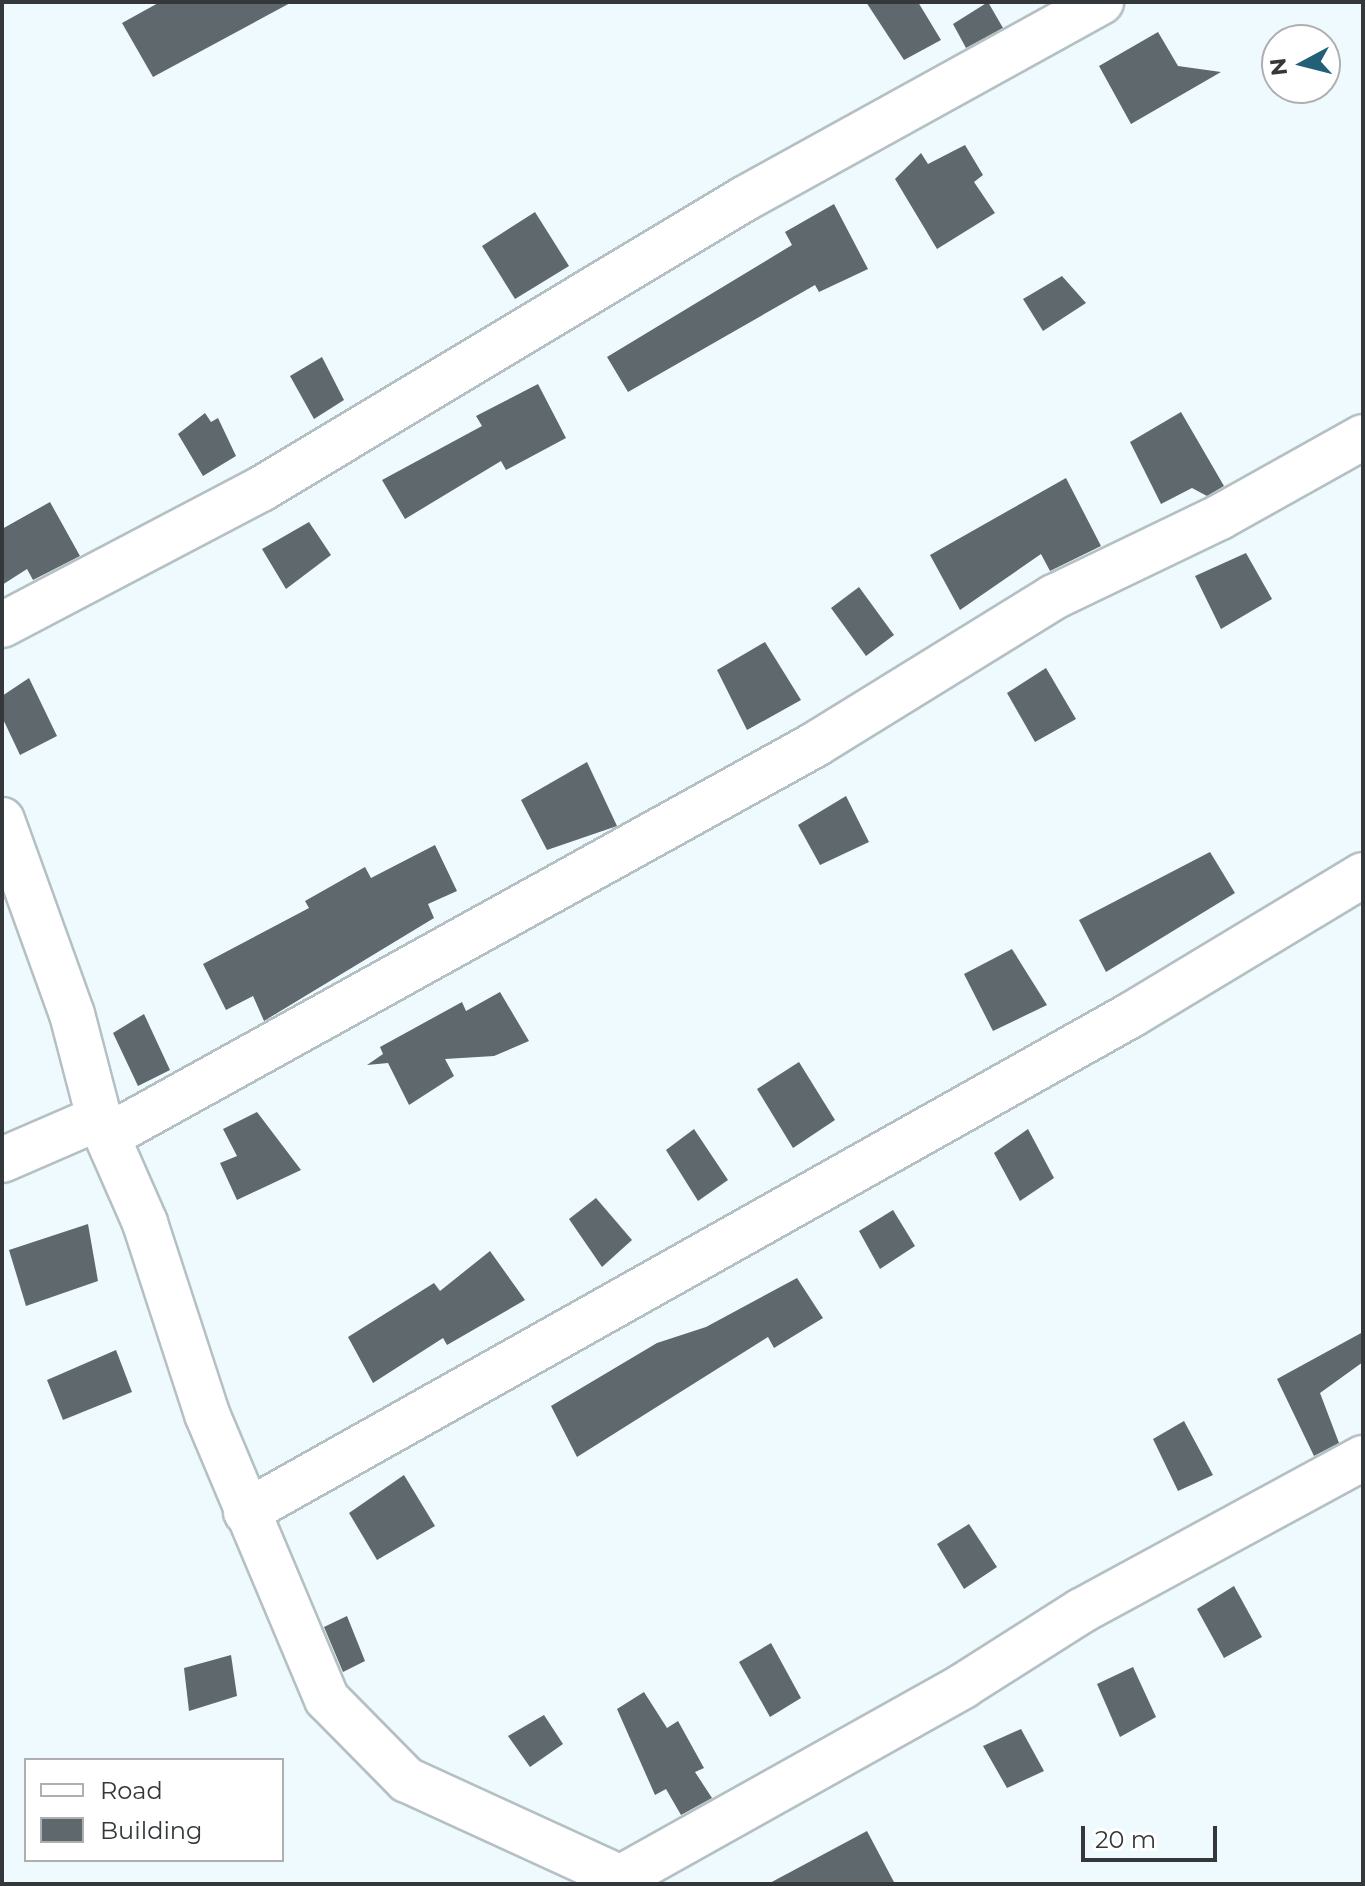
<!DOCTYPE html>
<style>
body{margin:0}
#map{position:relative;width:1365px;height:1886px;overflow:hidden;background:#effaff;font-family:Montserrat,sans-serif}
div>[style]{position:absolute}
.building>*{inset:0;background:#5f686c}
.roads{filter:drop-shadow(2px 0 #b5c0c4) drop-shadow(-2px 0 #b5c0c4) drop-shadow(0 2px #b5c0c4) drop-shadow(0 -2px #b5c0c4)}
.minor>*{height:44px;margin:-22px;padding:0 22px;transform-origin:22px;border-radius:22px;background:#fff}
span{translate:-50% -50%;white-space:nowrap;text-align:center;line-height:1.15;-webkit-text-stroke:8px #fff;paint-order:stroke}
.frame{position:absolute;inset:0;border:4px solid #34383a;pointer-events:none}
.legend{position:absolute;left:24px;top:1758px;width:260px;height:104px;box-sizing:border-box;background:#fff;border:2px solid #aeafb0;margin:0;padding:10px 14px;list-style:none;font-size:24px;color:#34383a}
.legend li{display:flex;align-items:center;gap:16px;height:40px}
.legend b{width:40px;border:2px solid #aeafb0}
.north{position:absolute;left:1261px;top:24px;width:80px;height:80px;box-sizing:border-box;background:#fff;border:2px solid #aeafb0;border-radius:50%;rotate:263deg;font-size:22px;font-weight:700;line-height:32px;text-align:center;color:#34383a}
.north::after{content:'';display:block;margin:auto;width:28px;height:36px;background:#216076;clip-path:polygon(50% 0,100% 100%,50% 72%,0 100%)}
.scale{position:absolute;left:1081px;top:1826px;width:136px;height:36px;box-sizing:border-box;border:4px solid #34383a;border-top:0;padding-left:10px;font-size:24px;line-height:28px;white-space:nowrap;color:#34383a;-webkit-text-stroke:6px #fff;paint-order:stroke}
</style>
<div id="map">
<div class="building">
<i style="clip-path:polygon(160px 2px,292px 2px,153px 77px,122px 23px)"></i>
<i style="clip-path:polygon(866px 2px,918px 2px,941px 40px,904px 60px)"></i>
<i style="clip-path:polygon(988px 2px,1003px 28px,966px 48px,953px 24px)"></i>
<i style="clip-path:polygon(1158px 32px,1178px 66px,1221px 72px,1131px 124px,1099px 66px)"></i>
<i style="clip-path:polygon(965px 145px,983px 175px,974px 182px,995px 213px,937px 249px,895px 179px,921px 153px,928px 164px)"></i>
<i style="clip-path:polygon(834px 204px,868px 269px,819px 292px,815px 285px,628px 392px,607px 357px,792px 245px,785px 232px)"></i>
<i style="clip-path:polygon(535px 212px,569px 266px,515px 299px,482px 246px)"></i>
<i style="clip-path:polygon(1062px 276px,1086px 303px,1043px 331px,1023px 299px)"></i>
<i style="clip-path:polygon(322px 357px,344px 400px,314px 419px,290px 376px)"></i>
<i style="clip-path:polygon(538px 384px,566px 438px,506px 470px,501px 461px,405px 519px,382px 480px,482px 426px,476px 416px)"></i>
<i style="clip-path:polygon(1181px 412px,1224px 486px,1207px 496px,1192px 488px,1161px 504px,1130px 442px)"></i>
<i style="clip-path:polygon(205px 413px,211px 422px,218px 418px,236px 456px,203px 476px,178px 434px)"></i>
<i style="clip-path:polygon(1066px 478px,1101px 546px,1050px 571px,1041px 554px,960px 610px,930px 555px)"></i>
<i style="clip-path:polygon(50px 502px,80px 556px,33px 580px,27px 569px,2px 585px,2px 529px)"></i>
<i style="clip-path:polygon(309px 522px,331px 555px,286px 589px,262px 549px)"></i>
<i style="clip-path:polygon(1246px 553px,1272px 599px,1221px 629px,1195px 576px)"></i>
<i style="clip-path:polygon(859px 587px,894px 635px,866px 656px,831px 608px)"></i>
<i style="clip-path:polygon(765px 642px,801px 700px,747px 730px,717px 670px)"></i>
<i style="clip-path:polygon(1046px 668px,1076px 719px,1035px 742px,1007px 693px)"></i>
<i style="clip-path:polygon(29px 678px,57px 736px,20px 755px,2px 717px,2px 696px)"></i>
<i style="clip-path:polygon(587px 762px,617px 826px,547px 850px,521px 800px)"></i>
<i style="clip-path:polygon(846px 796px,869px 842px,820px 865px,798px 825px)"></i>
<i style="clip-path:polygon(435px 845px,457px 891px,428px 904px,434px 918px,264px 1021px,253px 996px,226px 1010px,203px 964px,309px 908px,305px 901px,365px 867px,371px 878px)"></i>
<i style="clip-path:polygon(1210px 852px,1235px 893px,1106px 972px,1079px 920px)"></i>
<i style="clip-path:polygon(1012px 949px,1047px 1005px,993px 1031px,964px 974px)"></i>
<i style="clip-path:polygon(500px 992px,529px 1041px,494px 1056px,445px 1059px,454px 1076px,409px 1105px,388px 1063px,367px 1065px,383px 1054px,380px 1047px,462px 1002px,466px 1011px)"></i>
<i style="clip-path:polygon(144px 1014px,170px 1070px,138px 1086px,113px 1033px)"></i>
<i style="clip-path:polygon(799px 1062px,835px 1120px,793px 1148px,757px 1089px)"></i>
<i style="clip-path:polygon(257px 1112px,301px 1170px,237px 1200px,220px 1163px,237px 1156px,223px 1129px)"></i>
<i style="clip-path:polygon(694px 1129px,728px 1180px,698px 1201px,666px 1150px)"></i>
<i style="clip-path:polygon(1028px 1129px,1054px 1178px,1020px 1201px,994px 1153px)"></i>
<i style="clip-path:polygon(596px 1198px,632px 1240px,602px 1267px,569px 1219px)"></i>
<i style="clip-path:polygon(893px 1210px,915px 1246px,880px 1269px,859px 1231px)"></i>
<i style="clip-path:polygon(88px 1224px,98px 1281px,26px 1306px,9px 1250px)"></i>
<i style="clip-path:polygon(490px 1251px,525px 1300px,447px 1345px,443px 1338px,373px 1383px,348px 1337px,434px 1283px,440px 1291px)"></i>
<i style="clip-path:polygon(797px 1278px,823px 1318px,774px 1348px,768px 1337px,577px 1457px,551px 1406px,657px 1343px,706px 1327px)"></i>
<i style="clip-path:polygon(1363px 1332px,1363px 1362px,1320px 1393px,1339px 1443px,1314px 1456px,1277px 1379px)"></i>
<i style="clip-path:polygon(116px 1350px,132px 1392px,63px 1420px,47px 1380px)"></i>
<i style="clip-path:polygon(1184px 1421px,1213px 1475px,1178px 1491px,1153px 1439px)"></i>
<i style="clip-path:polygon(404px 1475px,435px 1526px,377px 1560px,349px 1513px)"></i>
<i style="clip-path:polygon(969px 1524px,997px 1567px,964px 1589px,937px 1544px)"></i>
<i style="clip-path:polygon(1234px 1586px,1262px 1637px,1224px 1658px,1197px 1609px)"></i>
<i style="clip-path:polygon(347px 1616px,365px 1661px,343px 1672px,324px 1627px)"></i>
<i style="clip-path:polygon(771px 1643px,801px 1698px,770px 1717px,739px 1662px)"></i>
<i style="clip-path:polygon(231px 1655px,237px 1696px,189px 1711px,184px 1668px)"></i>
<i style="clip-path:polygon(1133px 1667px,1156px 1717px,1120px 1737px,1097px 1684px)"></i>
<i style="clip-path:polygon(644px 1692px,667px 1728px,678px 1721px,704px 1768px,695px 1772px,712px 1798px,681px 1815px,666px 1789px,655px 1795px,617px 1709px)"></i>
<i style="clip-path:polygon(544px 1715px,563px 1744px,530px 1767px,508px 1736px)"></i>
<i style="clip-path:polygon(1021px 1729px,1044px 1771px,1007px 1788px,983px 1746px)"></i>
<i style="clip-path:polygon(867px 1831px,895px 1884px,768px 1884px)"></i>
</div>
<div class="roads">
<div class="minor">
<i style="left:2px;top:625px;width:293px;rotate:-27.7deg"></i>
<i style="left:261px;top:489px;width:563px;rotate:-30.98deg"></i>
<i style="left:744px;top:199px;width:408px;rotate:-28.9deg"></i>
<i style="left:2px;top:820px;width:206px;rotate:70.2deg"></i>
<i style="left:72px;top:1014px;width:107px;rotate:75.4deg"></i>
<i style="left:99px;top:1118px;width:115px;rotate:66.3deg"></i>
<i style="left:145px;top:1223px;width:201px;rotate:72deg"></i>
<i style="left:207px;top:1414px;width:309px;rotate:67.2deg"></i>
<i style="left:327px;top:1699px;width:114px;rotate:45.4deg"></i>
<i style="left:407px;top:1780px;width:250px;rotate:24.6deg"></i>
<i style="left:108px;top:1136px;width:809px;rotate:-28.97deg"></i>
<i style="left:816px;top:744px;width:280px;rotate:-31.7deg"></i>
<i style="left:1054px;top:597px;width:184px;rotate:-25.7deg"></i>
<i style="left:1220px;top:517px;width:164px;rotate:-29.2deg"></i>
<i style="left:2px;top:1160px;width:106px;rotate:-23.4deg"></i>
<i style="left:246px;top:1512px;width:1015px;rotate:-29.32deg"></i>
<i style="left:1131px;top:1015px;width:271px;rotate:-31.1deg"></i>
<i style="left:620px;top:1878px;width:393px;rotate:-29.2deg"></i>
<i style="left:963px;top:1686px;width:140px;rotate:-32.4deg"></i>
<i style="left:1081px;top:1611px;width:321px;rotate:-28.5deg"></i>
</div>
</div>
<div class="frame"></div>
<ul class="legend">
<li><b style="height:10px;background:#fff"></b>Road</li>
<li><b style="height:22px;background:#5f686c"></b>Building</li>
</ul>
<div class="north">N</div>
<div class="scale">20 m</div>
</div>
